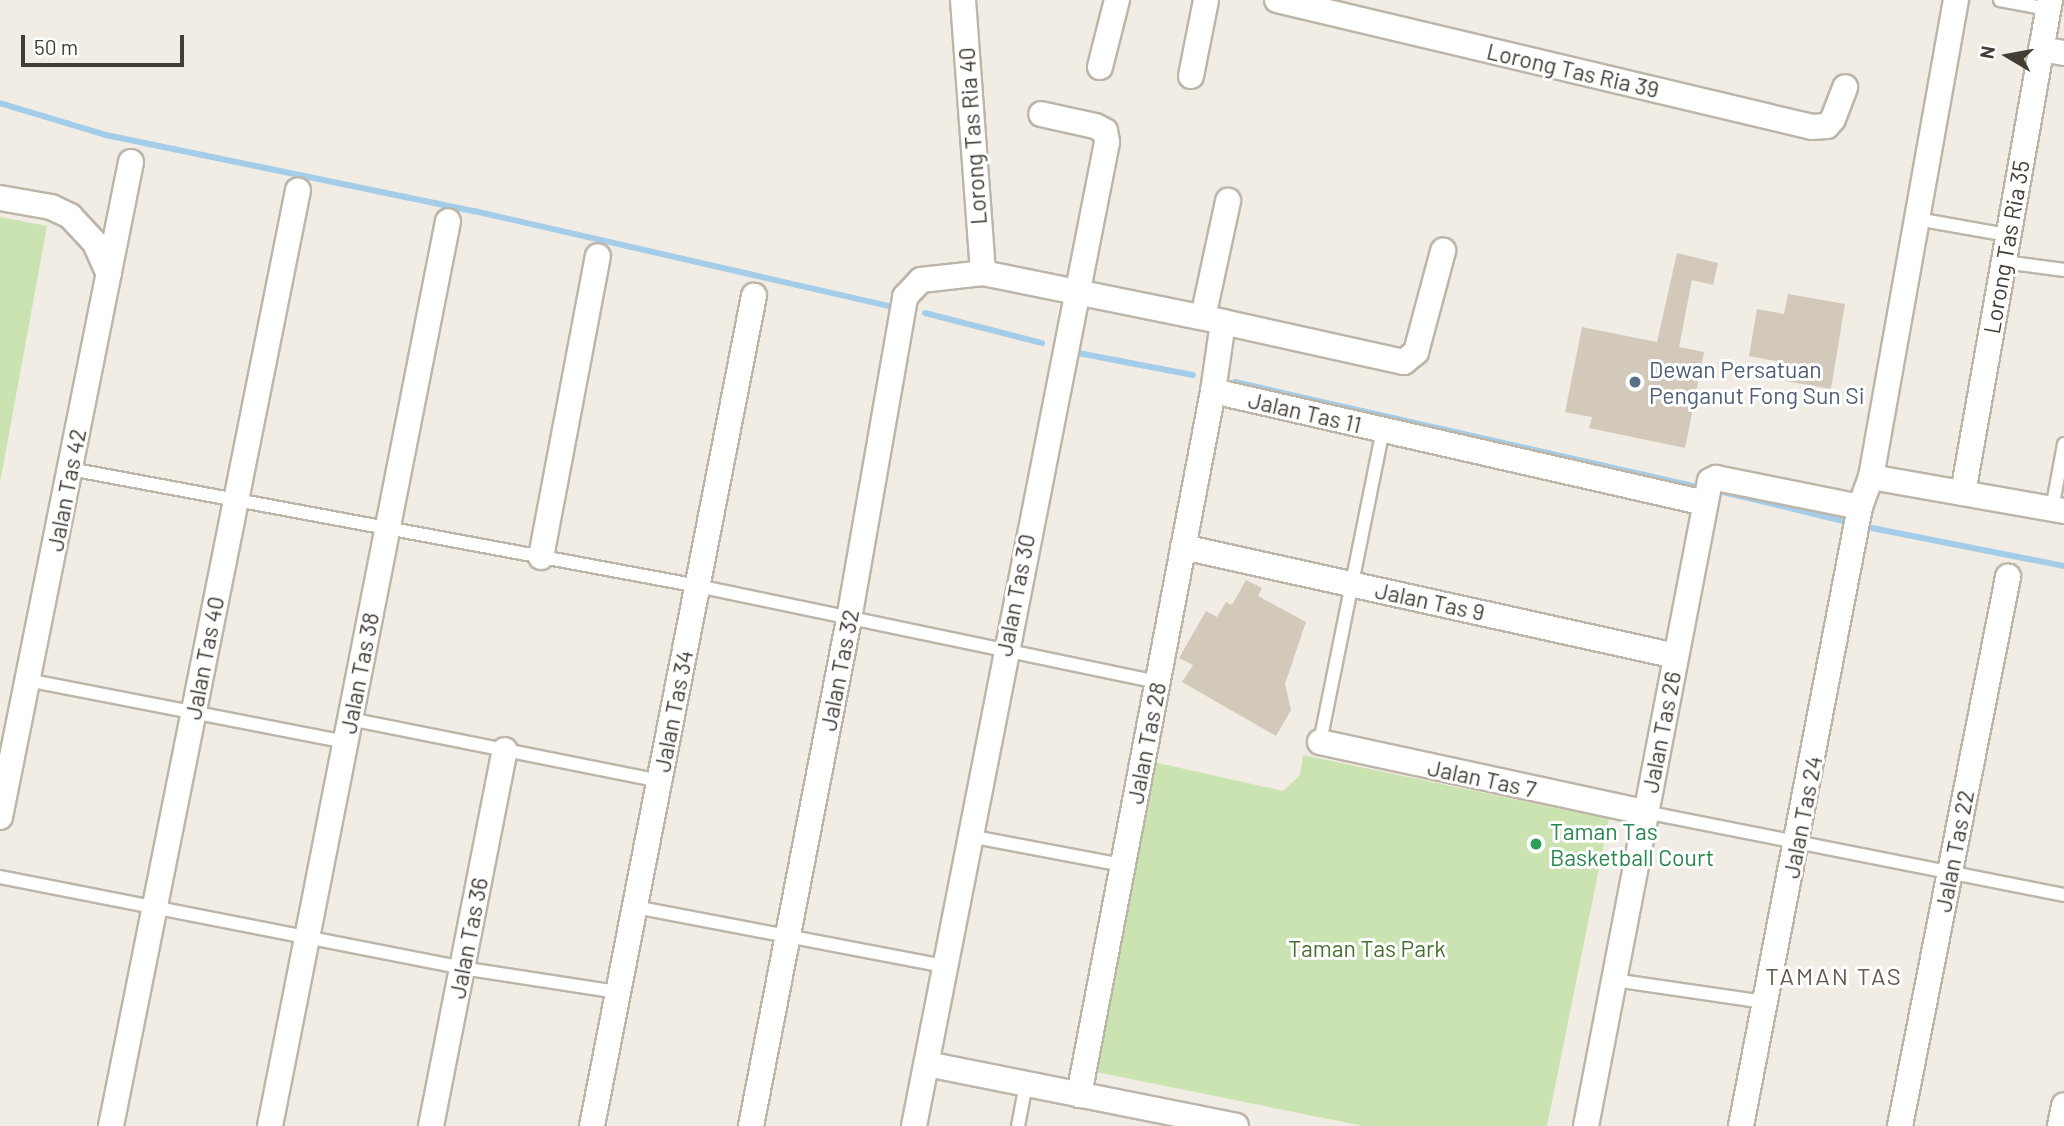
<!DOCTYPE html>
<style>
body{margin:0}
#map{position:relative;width:2064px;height:1126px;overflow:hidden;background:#f1ede5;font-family:Barlow,sans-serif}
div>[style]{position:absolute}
.green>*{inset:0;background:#cbe3b0}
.stream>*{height:6px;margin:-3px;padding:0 3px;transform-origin:3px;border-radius:3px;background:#a4cdea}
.building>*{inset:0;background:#d2c9bb}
.roads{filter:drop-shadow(2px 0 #bcb5a8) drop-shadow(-2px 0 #bcb5a8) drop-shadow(0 2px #bcb5a8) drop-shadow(0 -2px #bcb5a8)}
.lane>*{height:12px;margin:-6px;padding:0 6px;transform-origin:6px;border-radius:6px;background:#fff}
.street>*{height:24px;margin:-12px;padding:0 12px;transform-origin:12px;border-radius:12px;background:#fff}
.dots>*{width:19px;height:19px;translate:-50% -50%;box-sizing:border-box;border:4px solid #fff;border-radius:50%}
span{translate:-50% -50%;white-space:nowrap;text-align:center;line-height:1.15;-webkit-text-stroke:6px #fff;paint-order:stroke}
.street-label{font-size:23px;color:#433d35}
.service-label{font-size:23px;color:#4e5e75}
.left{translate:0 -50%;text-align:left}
.leisure-label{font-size:23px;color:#27864d}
.park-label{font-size:23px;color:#46702d}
.neighbourhood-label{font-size:24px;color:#655b4d;letter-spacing:2px}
.north{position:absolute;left:1973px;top:21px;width:70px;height:70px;-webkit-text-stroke:5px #fff;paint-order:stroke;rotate:280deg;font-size:19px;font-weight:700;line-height:28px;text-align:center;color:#433d35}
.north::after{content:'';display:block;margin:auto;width:24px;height:32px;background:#433d35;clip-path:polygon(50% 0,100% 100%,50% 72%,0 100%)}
.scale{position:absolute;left:21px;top:35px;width:163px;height:32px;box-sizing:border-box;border:4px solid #433d35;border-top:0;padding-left:9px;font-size:21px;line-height:24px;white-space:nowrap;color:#433d35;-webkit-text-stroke:5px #fff;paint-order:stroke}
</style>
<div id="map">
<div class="green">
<i style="clip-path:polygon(0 217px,47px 226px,0 483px)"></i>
<i style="clip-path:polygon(1303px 755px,1609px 819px,1547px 1126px,1363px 1126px,1086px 1070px,1149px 761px,1283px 791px,1300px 775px)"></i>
</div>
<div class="stream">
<i style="left:0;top:103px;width:111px;rotate:16.8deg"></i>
<i style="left:106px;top:135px;width:376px;rotate:11.7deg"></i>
<i style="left:474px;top:211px;width:426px;rotate:12.9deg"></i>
<i style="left:925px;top:313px;width:121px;rotate:14.4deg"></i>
<i style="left:1073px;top:352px;width:122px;rotate:10.9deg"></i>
<i style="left:1235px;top:382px;width:473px;rotate:12.8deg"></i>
<i style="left:1719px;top:491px;width:132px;rotate:13.6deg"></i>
<i style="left:1872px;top:528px;width:196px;rotate:11.2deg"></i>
</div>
<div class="building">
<i style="clip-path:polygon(1677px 253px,1718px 263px,1713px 285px,1692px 280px,1679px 347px,1704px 352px,1685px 448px,1589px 428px,1592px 417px,1565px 412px,1582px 327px,1657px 342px)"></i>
<i style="clip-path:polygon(1788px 294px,1845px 304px,1831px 389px,1773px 379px,1776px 361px,1749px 356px,1757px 309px,1784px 314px)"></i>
<i style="clip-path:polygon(1246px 580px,1262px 588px,1258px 596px,1306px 622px,1285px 684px,1291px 710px,1276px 736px,1182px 682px,1193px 665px,1179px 658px,1206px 611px,1217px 617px,1226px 602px,1232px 605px)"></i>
</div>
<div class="roads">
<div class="lane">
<i style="left:2000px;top:0;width:49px;rotate:10.6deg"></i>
<i style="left:1917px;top:219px;width:91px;rotate:10.1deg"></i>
<i style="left:2004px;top:262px;width:61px;rotate:7.6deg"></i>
<i style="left:70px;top:469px;width:639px;rotate:10.55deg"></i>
<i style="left:698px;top:586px;width:469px;rotate:11.8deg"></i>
<i style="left:2052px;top:509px;width:66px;rotate:-79.5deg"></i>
<i style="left:27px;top:680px;width:325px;rotate:11deg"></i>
<i style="left:350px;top:719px;width:315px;rotate:11.3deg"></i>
<i style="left:1320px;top:742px;width:318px;rotate:-78.6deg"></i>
<i style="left:1645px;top:812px;width:427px;rotate:11.2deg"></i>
<i style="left:969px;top:836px;width:156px;rotate:10.7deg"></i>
<i style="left:0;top:877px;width:471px;rotate:11.1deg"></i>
<i style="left:462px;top:968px;width:157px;rotate:8.8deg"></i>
<i style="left:635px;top:907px;width:316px;rotate:10.8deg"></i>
<i style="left:1614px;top:980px;width:153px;rotate:8.3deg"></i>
<i style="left:1018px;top:1126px;width:43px;rotate:-79.2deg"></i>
</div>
<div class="street">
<i style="left:963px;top:0;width:274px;rotate:85.8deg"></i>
<i style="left:1277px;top:0;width:550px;rotate:13.35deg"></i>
<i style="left:1812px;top:127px;width:15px;rotate:-4deg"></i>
<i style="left:1827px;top:126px;width:9px;rotate:-49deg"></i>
<i style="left:1833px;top:119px;width:34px;rotate:-69deg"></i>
<i style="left:2041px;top:49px;width:23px;rotate:10deg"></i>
<i style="left:1100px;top:67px;width:69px;rotate:-75.8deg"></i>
<i style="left:1191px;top:76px;width:77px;rotate:-78.8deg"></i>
<i style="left:0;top:198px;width:52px;rotate:10deg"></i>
<i style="left:51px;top:207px;width:21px;rotate:25deg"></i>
<i style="left:70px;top:216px;width:37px;rotate:47deg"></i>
<i style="left:95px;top:243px;width:34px;rotate:66deg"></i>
<i style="left:1203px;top:317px;width:119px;rotate:-77.8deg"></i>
<i style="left:1223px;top:322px;width:185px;rotate:12.5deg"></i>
<i style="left:1404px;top:362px;width:16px;rotate:-40deg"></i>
<i style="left:1416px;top:352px;width:105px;rotate:-75deg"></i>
<i style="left:1871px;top:477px;width:196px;rotate:10deg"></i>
<i style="left:1963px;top:493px;width:501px;rotate:-79.99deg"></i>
<i style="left:1183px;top:547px;width:505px;rotate:12.47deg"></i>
<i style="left:541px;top:557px;width:306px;rotate:-79.3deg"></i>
<i style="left:1320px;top:742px;width:332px;rotate:12.2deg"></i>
<i style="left:0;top:817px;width:668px;rotate:-78.69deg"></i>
<i style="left:927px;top:1064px;width:315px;rotate:11.3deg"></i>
<i style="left:1079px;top:1095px;width:717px;rotate:-79.22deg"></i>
<i style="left:111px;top:1126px;width:954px;rotate:-78.7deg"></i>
<i style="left:270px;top:1126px;width:922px;rotate:-78.87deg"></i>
<i style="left:431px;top:1126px;width:383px;rotate:-78.9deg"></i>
<i style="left:592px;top:1126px;width:846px;rotate:-78.96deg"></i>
<i style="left:751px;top:1126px;width:516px;rotate:-79.06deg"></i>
<i style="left:849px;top:619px;width:327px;rotate:-80.1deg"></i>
<i style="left:905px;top:297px;width:23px;rotate:-47deg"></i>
<i style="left:921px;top:280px;width:62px;rotate:-6.4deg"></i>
<i style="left:983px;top:273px;width:245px;rotate:11.5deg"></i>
<i style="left:1223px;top:322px;width:70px;rotate:98.2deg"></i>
<i style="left:1213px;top:391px;width:505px;rotate:12.82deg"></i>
<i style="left:914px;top:1126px;width:1003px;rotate:-78.9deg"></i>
<i style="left:1107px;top:142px;width:11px;rotate:-100deg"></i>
<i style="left:1105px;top:131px;width:11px;rotate:-153deg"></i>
<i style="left:1095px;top:126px;width:55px;rotate:-167.5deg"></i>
<i style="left:1586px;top:1126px;width:657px;rotate:-79.12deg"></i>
<i style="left:1710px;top:481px;width:7px;rotate:-27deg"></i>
<i style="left:1716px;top:478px;width:147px;rotate:11.4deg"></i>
<i style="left:1860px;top:507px;width:32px;rotate:-70deg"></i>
<i style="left:1871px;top:477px;width:485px;rotate:-79.9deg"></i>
<i style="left:1741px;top:1126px;width:630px;rotate:-79.12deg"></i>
<i style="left:1900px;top:1126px;width:560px;rotate:-78.87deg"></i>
<i style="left:2060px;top:1126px;width:21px;rotate:-79deg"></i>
</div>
</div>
<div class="dots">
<i style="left:1635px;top:382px;background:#5c6f8a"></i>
<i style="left:1536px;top:844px;background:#2e9e5b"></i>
</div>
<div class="street-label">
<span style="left:1573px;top:70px;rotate:13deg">Lorong Tas Ria 39</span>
<span style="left:972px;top:136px;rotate:-94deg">Lorong Tas Ria 40</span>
<span style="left:2006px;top:247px;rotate:-80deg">Lorong Tas Ria 35</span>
<span style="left:1305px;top:412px;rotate:13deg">Jalan Tas 11</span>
<span style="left:66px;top:490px;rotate:-79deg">Jalan Tas 42</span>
<span style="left:1015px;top:595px;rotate:-79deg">Jalan Tas 30</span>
<span style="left:1430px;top:601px;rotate:12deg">Jalan Tas 9</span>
<span style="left:204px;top:658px;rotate:-79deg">Jalan Tas 40</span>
<span style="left:839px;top:670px;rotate:-79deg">Jalan Tas 32</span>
<span style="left:359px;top:673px;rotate:-79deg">Jalan Tas 38</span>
<span style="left:673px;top:711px;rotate:-79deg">Jalan Tas 34</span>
<span style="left:1661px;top:732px;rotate:-79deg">Jalan Tas 26</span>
<span style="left:1146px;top:743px;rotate:-79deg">Jalan Tas 28</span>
<span style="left:1482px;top:778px;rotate:12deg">Jalan Tas 7</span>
<span style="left:1802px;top:817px;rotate:-79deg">Jalan Tas 24</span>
<span style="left:1954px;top:851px;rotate:-79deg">Jalan Tas 22</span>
<span style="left:468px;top:938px;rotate:-79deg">Jalan Tas 36</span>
</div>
<div class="service-label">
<span class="left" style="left:1649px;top:382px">Dewan Persatuan<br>Penganut Fong Sun Si</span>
</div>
<div class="leisure-label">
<span class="left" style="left:1550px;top:844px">Taman Tas<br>Basketball Court</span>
</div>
<div class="park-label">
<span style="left:1367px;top:948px">Taman Tas Park</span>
</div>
<div class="neighbourhood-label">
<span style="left:1834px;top:976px">TAMAN TAS</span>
</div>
<div class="north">N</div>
<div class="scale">50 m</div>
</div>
